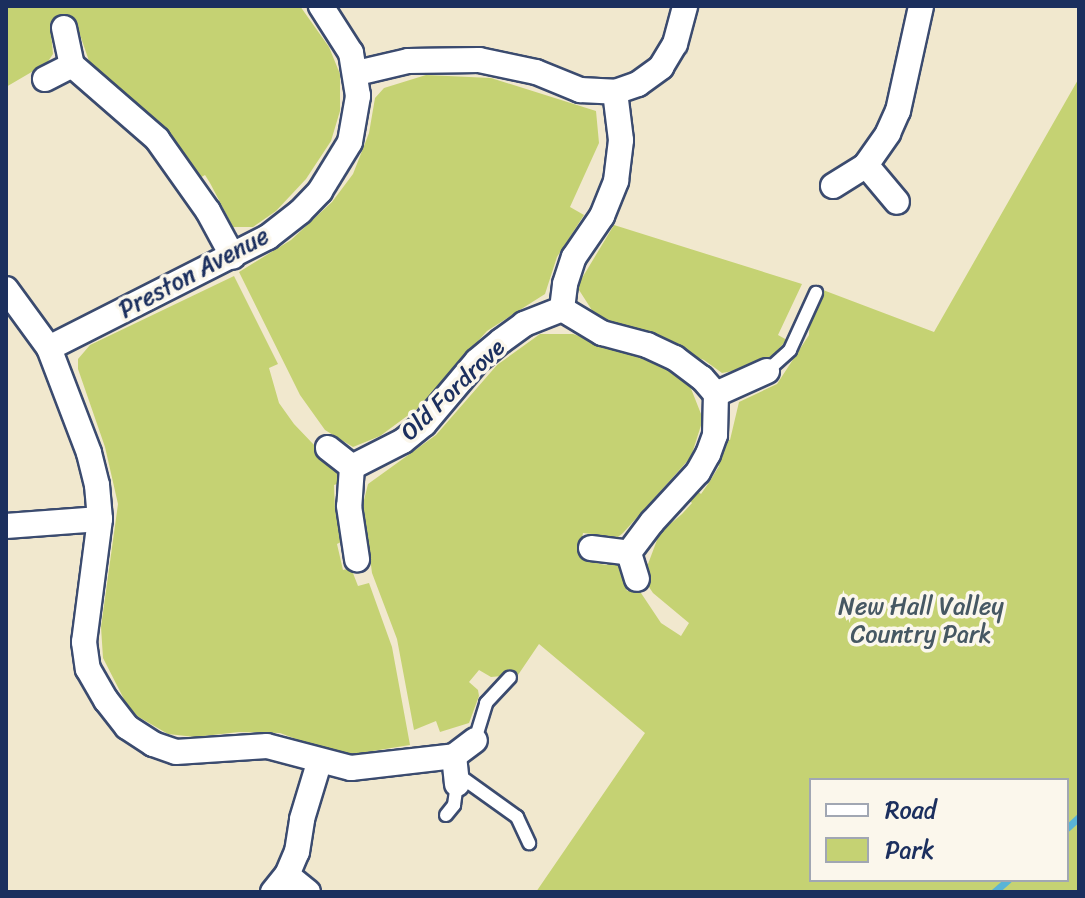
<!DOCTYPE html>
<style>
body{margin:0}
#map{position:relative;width:1085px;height:898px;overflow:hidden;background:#f1e8ce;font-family:Sriracha,sans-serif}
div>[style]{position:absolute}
.green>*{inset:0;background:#c5d273}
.stream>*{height:7px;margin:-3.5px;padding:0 3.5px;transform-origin:3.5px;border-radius:3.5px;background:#5ab4d7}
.roads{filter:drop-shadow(2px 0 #3b4b6f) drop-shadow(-2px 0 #3b4b6f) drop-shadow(0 2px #3b4b6f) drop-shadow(0 -2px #3b4b6f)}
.service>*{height:12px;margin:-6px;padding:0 6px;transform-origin:6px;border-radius:6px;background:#fff}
.minor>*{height:24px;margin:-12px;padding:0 12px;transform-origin:12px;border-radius:12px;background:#fff}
span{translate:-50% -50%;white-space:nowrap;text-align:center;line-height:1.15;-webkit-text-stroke:7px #fbf7ec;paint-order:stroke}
.street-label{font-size:24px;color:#1b2f5e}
.park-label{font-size:24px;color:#465863}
.frame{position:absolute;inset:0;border:8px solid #1b2f5e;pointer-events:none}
.legend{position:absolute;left:809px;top:778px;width:260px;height:104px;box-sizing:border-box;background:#fbf7ec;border:2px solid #a1a7b3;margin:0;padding:10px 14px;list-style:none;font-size:24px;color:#1b2f5e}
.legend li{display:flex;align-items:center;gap:16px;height:40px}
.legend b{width:40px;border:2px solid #a1a7b3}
</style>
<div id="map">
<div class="green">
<i style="clip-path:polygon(6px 6px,300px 6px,329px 47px,340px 74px,340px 111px,331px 141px,306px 179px,276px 211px,253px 227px,233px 227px,210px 183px,205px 175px,198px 179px,157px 127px,161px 123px,105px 77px,100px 80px,86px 65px,89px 61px,77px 26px,56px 27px,50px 22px,53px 54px,47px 63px,6px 87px)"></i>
<i style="clip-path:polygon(426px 75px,491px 78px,596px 111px,599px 143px,570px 207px,584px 215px,557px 257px,545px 294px,487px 331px,418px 408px,380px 436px,353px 447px,325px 430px,300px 395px,239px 272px,291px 240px,332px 202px,353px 174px,369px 133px,375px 98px,384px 88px)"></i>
<i style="clip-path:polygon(evenodd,1079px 78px,1079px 892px,536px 892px,645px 733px,539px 644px,518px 675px,509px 669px,502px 676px,491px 677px,479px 670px,469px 682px,478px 690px,479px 696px,469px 723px,440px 732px,436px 721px,414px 730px,397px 639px,372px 573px,363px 504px,368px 484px,436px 435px,497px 365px,540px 334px,573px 334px,665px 367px,690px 386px,703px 419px,691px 457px,623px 533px,618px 537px,583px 533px,579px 554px,597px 556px,595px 562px,600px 564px,607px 565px,612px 558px,620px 563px,627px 591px,634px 589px,641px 593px,661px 623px,681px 636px,689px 623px,653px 593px,647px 584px,644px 562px,648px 564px,657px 540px,651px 536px,664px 521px,669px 525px,682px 514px,692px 503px,688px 499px,696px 490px,701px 494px,710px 481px,719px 466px,714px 463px,724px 439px,730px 440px,739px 402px,777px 384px,809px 335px,810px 312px,819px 306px,823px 290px,934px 332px,1079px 78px,811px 780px,1067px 780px,1067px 880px,811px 880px,811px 780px)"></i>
<i style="clip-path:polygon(614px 225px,802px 284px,778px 335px,787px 340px,767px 361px,732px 376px,733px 371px,722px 373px,704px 360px,597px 318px,579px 290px,579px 283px)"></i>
<i style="clip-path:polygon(234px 276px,278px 364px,269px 368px,279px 403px,294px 424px,337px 469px,340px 483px,334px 485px,335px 510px,342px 509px,345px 540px,337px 544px,343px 570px,351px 568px,358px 586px,369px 583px,392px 647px,410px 745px,354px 754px,328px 751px,280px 733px,239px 732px,195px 737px,168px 734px,137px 716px,126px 703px,103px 658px,101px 627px,118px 504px,105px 447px,78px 369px,78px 359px,90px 345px)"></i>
</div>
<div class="stream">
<i style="left:1067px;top:828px;width:16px;rotate:-43deg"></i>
<i style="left:994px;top:892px;width:18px;rotate:-41deg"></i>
</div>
<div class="roads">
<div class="service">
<i style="left:767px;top:371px;width:31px;rotate:-42deg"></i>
<i style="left:790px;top:350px;width:63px;rotate:-65.5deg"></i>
<i style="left:475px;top:740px;width:39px;rotate:-73deg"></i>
<i style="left:486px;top:703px;width:35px;rotate:-47deg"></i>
<i style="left:457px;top:774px;width:74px;rotate:35.6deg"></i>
<i style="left:517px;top:817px;width:29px;rotate:65deg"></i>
<i style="left:446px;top:815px;width:13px;rotate:-51deg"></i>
<i style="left:454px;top:805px;width:21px;rotate:-82deg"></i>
</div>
<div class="minor">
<i style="left:64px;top:28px;width:38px;rotate:78deg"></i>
<i style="left:72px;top:65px;width:113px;rotate:41deg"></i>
<i style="left:157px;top:139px;width:88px;rotate:54.7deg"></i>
<i style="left:208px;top:211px;width:52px;rotate:61.5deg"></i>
<i style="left:357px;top:73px;width:52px;rotate:-13.2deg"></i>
<i style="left:408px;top:61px;width:71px;rotate:-0.8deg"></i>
<i style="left:479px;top:60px;width:58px;rotate:11.9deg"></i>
<i style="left:536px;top:72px;width:48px;rotate:22.2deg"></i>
<i style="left:580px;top:90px;width:35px;rotate:3deg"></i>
<i style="left:615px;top:92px;width:24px;rotate:-19deg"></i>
<i style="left:638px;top:84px;width:29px;rotate:-36deg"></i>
<i style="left:661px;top:67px;width:27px;rotate:-59deg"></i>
<i style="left:675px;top:44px;width:39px;rotate:-75deg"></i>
<i style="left:45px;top:79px;width:30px;rotate:-27deg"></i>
<i style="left:866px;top:165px;width:39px;rotate:-55deg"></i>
<i style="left:888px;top:133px;width:24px;rotate:-66deg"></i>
<i style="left:898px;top:111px;width:107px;rotate:-77.6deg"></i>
<i style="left:833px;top:186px;width:39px;rotate:-32deg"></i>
<i style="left:866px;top:165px;width:48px;rotate:50deg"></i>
<i style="left:6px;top:289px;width:73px;rotate:53.9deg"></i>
<i style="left:49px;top:348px;width:112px;rotate:69.1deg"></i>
<i style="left:89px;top:453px;width:33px;rotate:76deg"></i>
<i style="left:97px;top:485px;width:34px;rotate:85deg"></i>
<i style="left:100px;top:519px;width:124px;rotate:97.4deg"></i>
<i style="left:84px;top:642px;width:27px;rotate:82deg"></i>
<i style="left:88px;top:669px;width:36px;rotate:60deg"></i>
<i style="left:106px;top:700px;width:34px;rotate:52deg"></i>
<i style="left:127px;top:727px;width:31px;rotate:33deg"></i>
<i style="left:153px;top:744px;width:24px;rotate:19deg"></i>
<i style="left:176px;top:752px;width:91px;rotate:-3.8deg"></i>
<i style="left:267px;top:746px;width:87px;rotate:14.7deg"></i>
<i style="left:351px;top:768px;width:104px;rotate:-6.6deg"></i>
<i style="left:562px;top:309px;width:47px;rotate:31deg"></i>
<i style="left:602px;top:333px;width:47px;rotate:14.9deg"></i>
<i style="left:647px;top:345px;width:31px;rotate:25deg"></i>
<i style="left:675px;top:358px;width:34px;rotate:37deg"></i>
<i style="left:702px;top:378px;width:21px;rotate:49deg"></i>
<i style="left:716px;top:394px;width:41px;rotate:91.4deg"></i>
<i style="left:715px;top:435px;width:20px;rotate:110deg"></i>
<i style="left:708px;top:454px;width:21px;rotate:119deg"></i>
<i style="left:698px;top:472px;width:68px;rotate:132.6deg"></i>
<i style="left:652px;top:522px;width:39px;rotate:127deg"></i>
<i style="left:49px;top:348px;width:246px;rotate:-26.9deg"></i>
<i style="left:268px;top:237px;width:41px;rotate:-38deg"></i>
<i style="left:300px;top:212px;width:29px;rotate:-46deg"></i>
<i style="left:320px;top:191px;width:57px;rotate:-58.5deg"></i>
<i style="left:350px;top:142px;width:47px;rotate:-80.1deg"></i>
<i style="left:358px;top:96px;width:44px;rotate:-99.2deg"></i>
<i style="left:351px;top:53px;width:56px;rotate:-122.6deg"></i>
<i style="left:716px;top:394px;width:56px;rotate:-24.3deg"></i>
<i style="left:328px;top:448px;width:31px;rotate:38deg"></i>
<i style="left:352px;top:467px;width:39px;rotate:94deg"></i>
<i style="left:349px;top:506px;width:54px;rotate:81.4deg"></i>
<i style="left:352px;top:467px;width:57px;rotate:-27deg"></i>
<i style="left:403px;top:441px;width:27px;rotate:-39deg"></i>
<i style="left:424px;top:424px;width:82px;rotate:-49.9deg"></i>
<i style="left:477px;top:361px;width:31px;rotate:-40deg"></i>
<i style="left:501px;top:341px;width:29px;rotate:-36deg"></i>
<i style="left:524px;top:324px;width:41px;rotate:-21.5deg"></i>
<i style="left:562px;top:309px;width:25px;rotate:-83deg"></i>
<i style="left:565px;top:284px;width:28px;rotate:-72deg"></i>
<i style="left:574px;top:257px;width:50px;rotate:-55.7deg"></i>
<i style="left:602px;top:216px;width:38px;rotate:-68deg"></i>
<i style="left:616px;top:181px;width:41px;rotate:-83deg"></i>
<i style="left:621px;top:140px;width:48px;rotate:-97.1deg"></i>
<i style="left:6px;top:526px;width:94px;rotate:-4.3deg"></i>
<i style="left:591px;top:548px;width:38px;rotate:7deg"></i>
<i style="left:629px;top:553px;width:27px;rotate:73deg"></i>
<i style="left:457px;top:784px;width:28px;rotate:-96deg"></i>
<i style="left:454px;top:756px;width:26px;rotate:-37deg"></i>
<i style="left:287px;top:875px;width:27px;rotate:39deg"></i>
<i style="left:273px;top:892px;width:22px;rotate:-51deg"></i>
<i style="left:287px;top:875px;width:25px;rotate:-67deg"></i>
<i style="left:297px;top:852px;width:33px;rotate:-81deg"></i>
<i style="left:302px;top:819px;width:59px;rotate:-73.1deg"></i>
</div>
</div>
<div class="street-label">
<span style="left:194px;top:273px;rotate:-28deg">Preston Avenue</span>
<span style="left:453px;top:390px;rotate:-44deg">Old Fordrove</span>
</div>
<div class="park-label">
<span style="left:921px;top:621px">New Hall Valley<br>Country Park</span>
</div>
<div class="frame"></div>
<ul class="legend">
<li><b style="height:10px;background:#fff"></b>Road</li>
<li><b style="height:22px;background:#c5d273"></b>Park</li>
</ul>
</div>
